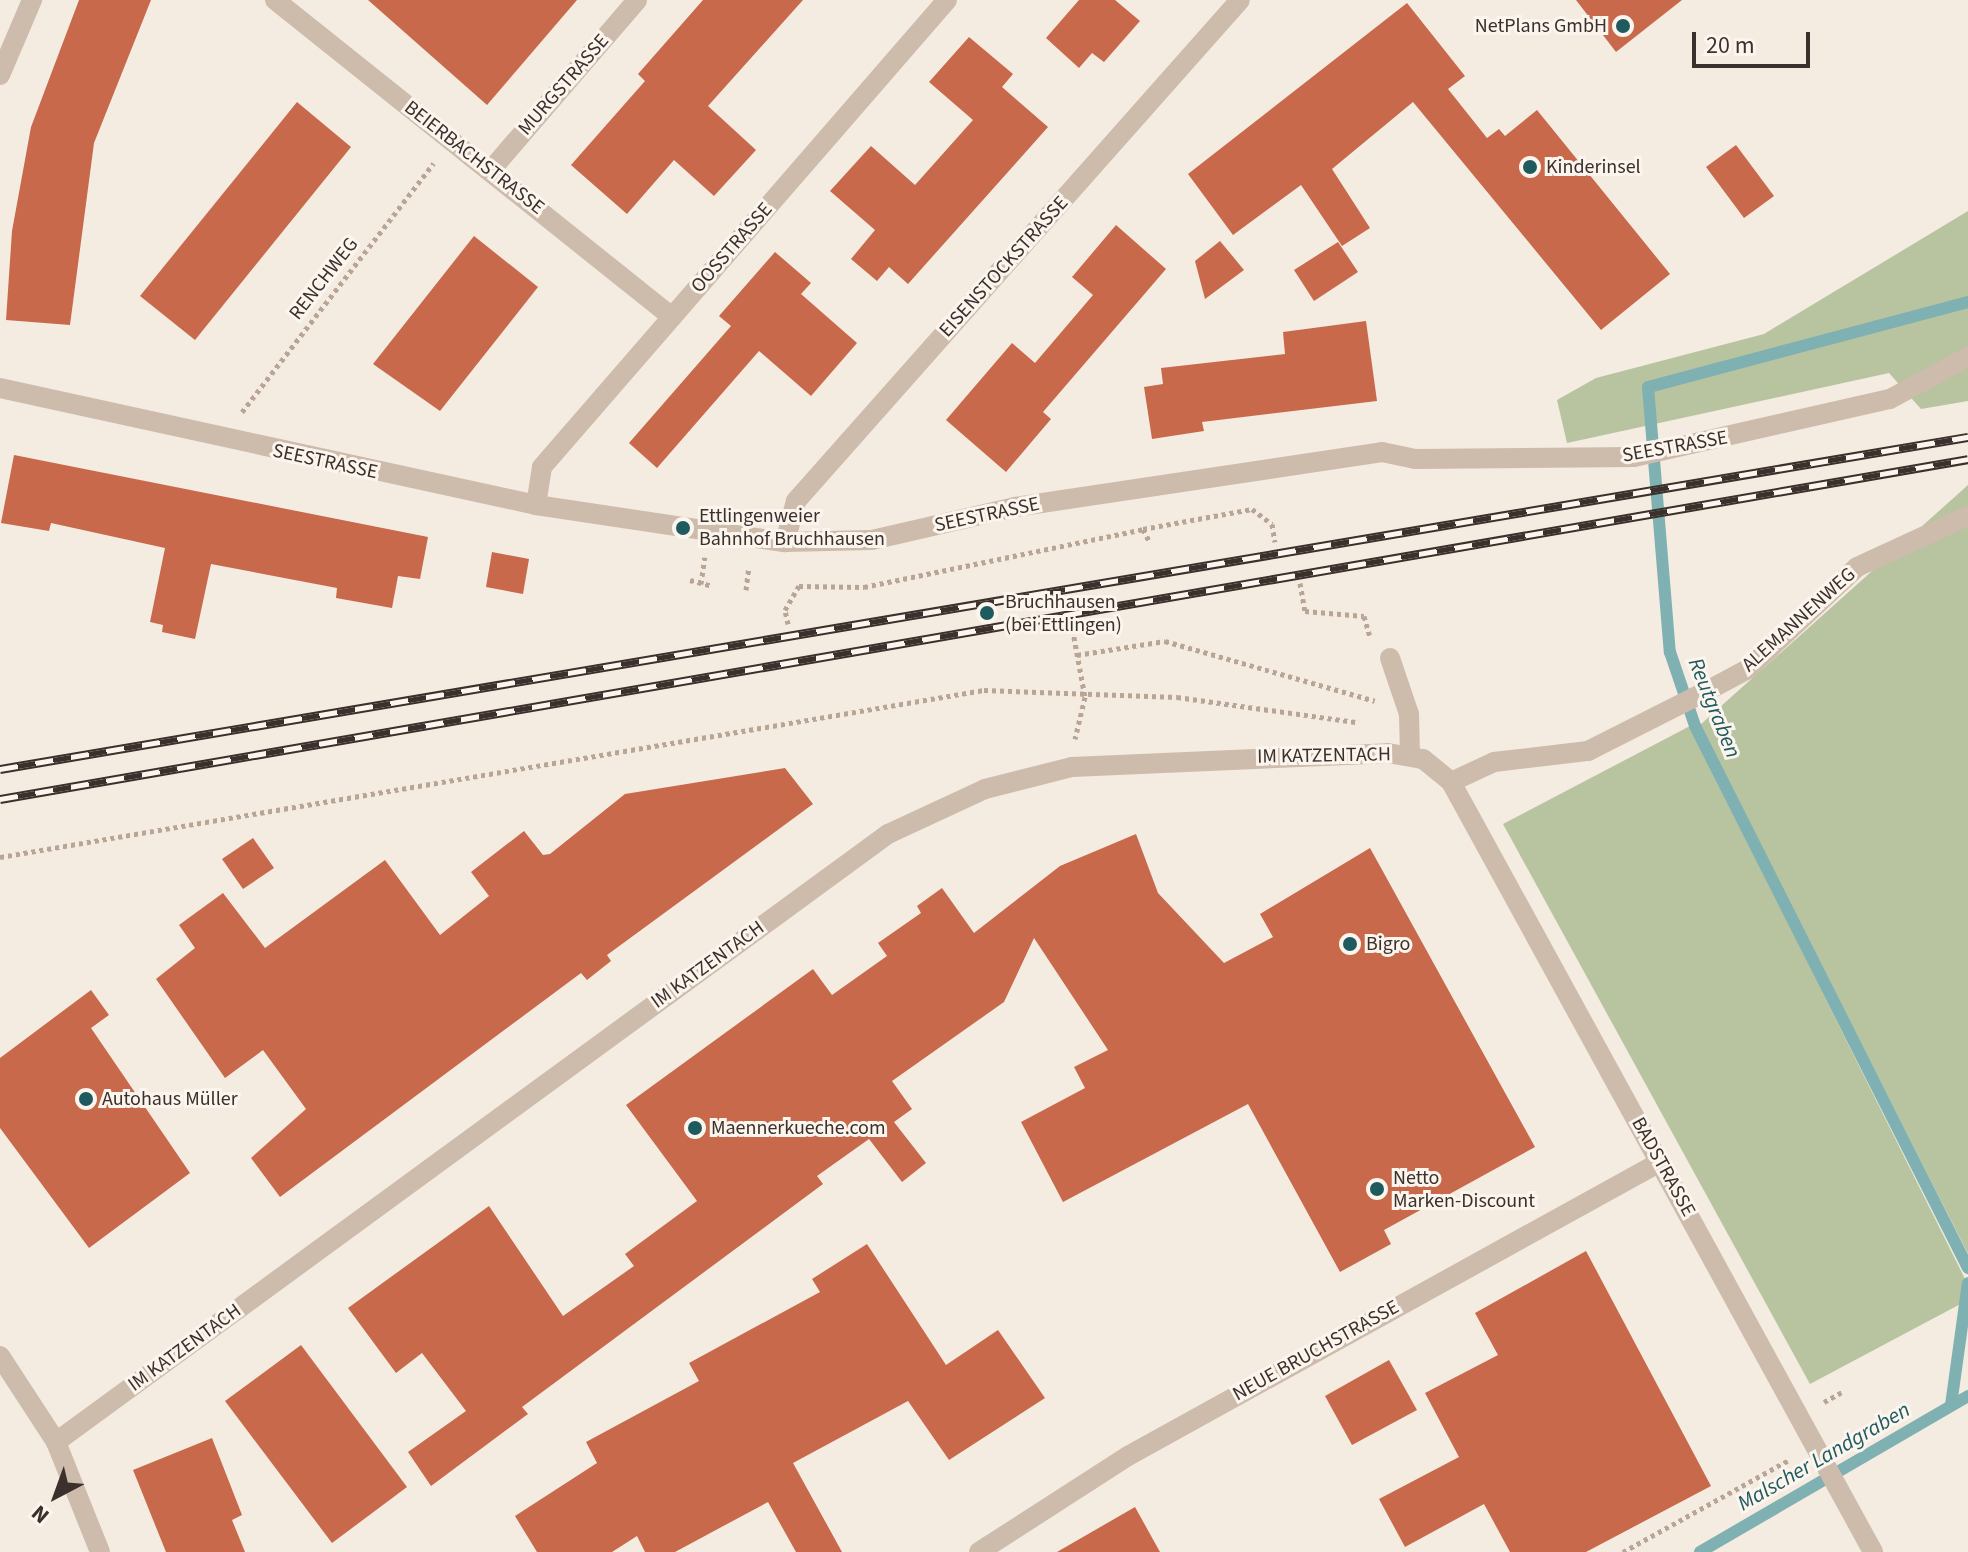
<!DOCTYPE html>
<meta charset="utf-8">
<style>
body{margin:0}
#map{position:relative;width:1968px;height:1552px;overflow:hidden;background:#f4ebe1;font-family:"Source Sans 3",sans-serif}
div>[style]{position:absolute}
.green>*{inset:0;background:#b8c4a0}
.stream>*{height:12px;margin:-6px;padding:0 6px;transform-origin:6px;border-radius:6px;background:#7fb0b2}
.building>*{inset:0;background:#c8694b}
.path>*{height:5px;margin-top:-2.5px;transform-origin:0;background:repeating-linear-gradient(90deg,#b9a596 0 4px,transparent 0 8px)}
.service>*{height:20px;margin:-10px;padding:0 10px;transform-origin:10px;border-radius:10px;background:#cdbbac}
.minor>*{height:20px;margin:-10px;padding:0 10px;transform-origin:10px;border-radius:10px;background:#cdbbac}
.rail>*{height:9px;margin-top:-4.5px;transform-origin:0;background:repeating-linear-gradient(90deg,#fbf5ee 0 18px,#3b302b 0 36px);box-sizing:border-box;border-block:2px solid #3b302b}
.dots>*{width:22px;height:22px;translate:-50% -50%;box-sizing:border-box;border:4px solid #fbf5ee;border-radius:50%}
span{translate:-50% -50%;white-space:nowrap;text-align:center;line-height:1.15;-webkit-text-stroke:6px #fbf5ee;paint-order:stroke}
.poi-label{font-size:20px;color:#3b302b}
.right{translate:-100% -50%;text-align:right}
.left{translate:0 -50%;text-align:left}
.street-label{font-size:20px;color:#3b302b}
.water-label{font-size:22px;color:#1f5a5e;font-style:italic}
.north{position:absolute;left:16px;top:1456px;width:80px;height:80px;-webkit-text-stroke:6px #fbf5ee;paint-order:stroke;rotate:221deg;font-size:22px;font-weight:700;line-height:32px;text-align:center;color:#3b302b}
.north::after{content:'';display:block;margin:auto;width:28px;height:36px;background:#3b302b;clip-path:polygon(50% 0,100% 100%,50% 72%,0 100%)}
.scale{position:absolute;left:1692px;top:32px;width:118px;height:36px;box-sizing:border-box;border:4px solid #3b302b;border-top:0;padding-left:10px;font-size:24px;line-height:28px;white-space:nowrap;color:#3b302b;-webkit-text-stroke:6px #fbf5ee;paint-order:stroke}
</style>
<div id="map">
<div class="green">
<i style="clip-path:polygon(1968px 211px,1968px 401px,1921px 409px,1889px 373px,1567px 443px,1557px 400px,1596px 378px,1764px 334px)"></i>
<i style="clip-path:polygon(1968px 485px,1968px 1254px,1700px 725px)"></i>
<i style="clip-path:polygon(1690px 726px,1968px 1285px,1968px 1300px,1810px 1384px,1503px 824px)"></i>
</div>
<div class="stream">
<i style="left:1968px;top:302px;width:331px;rotate:165.1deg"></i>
<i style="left:1648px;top:387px;width:266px;rotate:85.3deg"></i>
<i style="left:1670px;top:652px;width:78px;rotate:71.3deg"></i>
<i style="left:1695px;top:726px;width:607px;rotate:63.27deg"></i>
<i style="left:1951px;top:1405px;width:123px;rotate:-82.1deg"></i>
<i style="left:1700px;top:1552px;width:310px;rotate:-30.2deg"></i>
</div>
<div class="building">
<i style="clip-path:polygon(79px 0,151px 0,94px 143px,70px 325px,6px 320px,12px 231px,31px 127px)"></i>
<i style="clip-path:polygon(368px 0,577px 0,487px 105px)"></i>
<i style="clip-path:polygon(703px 0,803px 0,708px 106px,756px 150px,714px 196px,674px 160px,627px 214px,571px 165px,645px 81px,638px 74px)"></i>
<i style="clip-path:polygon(1079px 0,1115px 0,1140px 21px,1104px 62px,1092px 53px,1079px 68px,1046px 38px)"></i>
<i style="clip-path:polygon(1576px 0,1682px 0,1616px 52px)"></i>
<i style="clip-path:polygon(1407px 3px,1465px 76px,1448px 89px,1487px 138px,1499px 129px,1505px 136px,1537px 110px,1670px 274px,1601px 330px,1413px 102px,1332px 169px,1370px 228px,1342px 246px,1301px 185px,1233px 235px,1188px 174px)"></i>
<i style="clip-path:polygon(969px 37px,1013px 74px,1002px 87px,1048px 127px,908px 284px,889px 267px,877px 281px,851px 259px,875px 230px,830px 191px,871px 146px,915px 185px,973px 120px,929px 82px)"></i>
<i style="clip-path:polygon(297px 102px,351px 147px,195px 340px,140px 296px)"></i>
<i style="clip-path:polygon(1736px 145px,1774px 196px,1744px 218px,1706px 167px)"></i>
<i style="clip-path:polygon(1116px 225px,1166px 269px,1043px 412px,1051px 419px,1006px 472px,946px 420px,1012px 343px,1035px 363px,1093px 295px,1072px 277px)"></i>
<i style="clip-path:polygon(474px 236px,538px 287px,440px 411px,373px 364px)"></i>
<i style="clip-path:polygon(1220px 241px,1244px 270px,1205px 299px,1195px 261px)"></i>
<i style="clip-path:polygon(1338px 242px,1358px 272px,1314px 301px,1294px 270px)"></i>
<i style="clip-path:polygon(775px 252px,811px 283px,801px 294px,857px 343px,811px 396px,759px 351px,657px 468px,629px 443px,731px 326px,719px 316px)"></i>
<i style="clip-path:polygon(1366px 321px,1377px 401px,1202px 422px,1204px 431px,1152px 439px,1144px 387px,1163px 384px,1161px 368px,1285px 354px,1283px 332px)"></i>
<i style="clip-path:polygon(14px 455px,428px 537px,420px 579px,398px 576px,392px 608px,336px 598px,337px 588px,211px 564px,195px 639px,162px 632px,163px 625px,150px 622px,165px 548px,51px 523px,49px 531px,1px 523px)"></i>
<i style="clip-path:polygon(492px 552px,529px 559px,523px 594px,486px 587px)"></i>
<i style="clip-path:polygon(785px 768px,813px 804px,607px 955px,611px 961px,587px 980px,581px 973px,280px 1197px,251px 1158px,306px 1109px,263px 1050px,225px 1078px,156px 979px,195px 948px,179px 925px,223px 893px,265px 948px,385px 860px,440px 935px,489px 896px,471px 872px,524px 831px,543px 855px,550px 854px,625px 794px)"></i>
<i style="clip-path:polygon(1136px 834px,1158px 893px,1224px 963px,1273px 937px,1260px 914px,1370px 848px,1535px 1147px,1384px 1230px,1391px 1244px,1340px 1272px,1248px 1104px,1063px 1202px,1021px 1122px,1085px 1088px,1074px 1067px,1108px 1050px,1034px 938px,1004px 1002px,892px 1081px,912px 1109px,894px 1122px,926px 1163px,902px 1182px,869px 1139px,817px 1176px,823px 1184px,522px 1407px,528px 1414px,431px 1486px,408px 1452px,466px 1411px,422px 1353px,396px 1373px,348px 1308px,489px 1206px,563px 1316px,634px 1266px,625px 1254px,697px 1201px,626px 1105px,813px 969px,832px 995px,887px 956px,878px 943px,921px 913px,917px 906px,942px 888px,974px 933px,1060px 866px)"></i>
<i style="clip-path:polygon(253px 838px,274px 868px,243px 889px,222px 859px)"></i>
<i style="clip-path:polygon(91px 990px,109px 1015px,91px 1028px,190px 1173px,89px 1248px,0 1128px,0 1058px)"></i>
<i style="clip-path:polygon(867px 1244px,946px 1365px,998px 1330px,1045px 1398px,949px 1460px,908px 1401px,793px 1463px,842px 1552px,796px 1552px,768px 1502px,675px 1552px,645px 1552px,637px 1536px,612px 1552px,537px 1552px,515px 1516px,597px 1463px,586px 1442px,699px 1381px,689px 1363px,820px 1292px,812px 1279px)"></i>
<i style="clip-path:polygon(1586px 1251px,1711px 1486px,1586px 1552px,1510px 1552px,1484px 1504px,1405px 1547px,1379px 1499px,1459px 1457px,1425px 1393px,1498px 1355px,1475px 1313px)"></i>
<i style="clip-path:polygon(301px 1345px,407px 1487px,332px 1543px,225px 1401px)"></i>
<i style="clip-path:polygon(1389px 1360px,1417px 1410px,1352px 1445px,1325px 1396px)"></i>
<i style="clip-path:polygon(212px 1438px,242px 1515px,232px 1520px,245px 1552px,166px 1552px,133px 1470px)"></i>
<i style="clip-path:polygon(1135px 1507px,1160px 1552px,1057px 1552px)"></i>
</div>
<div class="path">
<i style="left:242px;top:412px;width:314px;rotate:-52.4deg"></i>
<i style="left:1143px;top:529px;width:111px;rotate:-10.4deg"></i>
<i style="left:1252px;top:509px;width:25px;rotate:37deg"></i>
<i style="left:1272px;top:524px;width:18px;rotate:81deg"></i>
<i style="left:690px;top:580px;width:23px;rotate:15deg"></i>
<i style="left:1300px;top:583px;width:28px;rotate:80deg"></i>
<i style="left:1305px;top:611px;width:59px;rotate:4.8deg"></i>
<i style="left:1364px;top:616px;width:22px;rotate:74deg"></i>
<i style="left:701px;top:584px;width:27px;rotate:-82deg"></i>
<i style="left:746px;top:590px;width:23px;rotate:-83deg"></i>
<i style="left:1071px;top:621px;width:77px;rotate:79.6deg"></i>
<i style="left:1085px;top:697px;width:43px;rotate:103.4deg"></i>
<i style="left:788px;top:624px;width:14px;rotate:-102deg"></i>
<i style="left:785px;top:610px;width:28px;rotate:-60deg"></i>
<i style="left:799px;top:586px;width:65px;rotate:0.9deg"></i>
<i style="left:864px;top:587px;width:285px;rotate:-11.7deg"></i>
<i style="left:1143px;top:529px;width:16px;rotate:63deg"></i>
<i style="left:1077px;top:655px;width:89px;rotate:-9deg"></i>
<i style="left:1165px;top:641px;width:218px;rotate:15.9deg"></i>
<i style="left:0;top:857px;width:998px;rotate:-9.63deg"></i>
<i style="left:984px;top:690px;width:193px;rotate:2.1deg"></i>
<i style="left:1177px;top:697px;width:180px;rotate:8deg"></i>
<i style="left:1824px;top:1402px;width:23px;rotate:-29deg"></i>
<i style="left:1623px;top:1552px;width:190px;rotate:-29deg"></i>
</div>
<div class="service">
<i style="left:1390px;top:658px;width:59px;rotate:71.3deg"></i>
<i style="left:1409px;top:714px;width:42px;rotate:88.6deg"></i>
</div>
<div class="minor">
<i style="left:275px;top:0;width:508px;rotate:38.61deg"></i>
<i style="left:0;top:75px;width:82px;rotate:-66.9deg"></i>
<i style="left:491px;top:170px;width:224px;rotate:-49.3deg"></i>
<i style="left:0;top:388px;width:549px;rotate:12.31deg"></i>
<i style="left:536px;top:505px;width:252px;rotate:8.5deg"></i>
<i style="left:785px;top:542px;width:87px;rotate:-1.3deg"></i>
<i style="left:872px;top:540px;width:147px;rotate:-13deg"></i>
<i style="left:1015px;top:507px;width:371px;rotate:-8.5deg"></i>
<i style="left:1382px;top:452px;width:34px;rotate:12deg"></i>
<i style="left:1415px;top:459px;width:219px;rotate:-0.5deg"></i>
<i style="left:1634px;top:457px;width:262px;rotate:-12.8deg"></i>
<i style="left:1890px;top:399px;width:89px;rotate:-28.3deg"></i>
<i style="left:536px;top:505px;width:38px;rotate:-81deg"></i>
<i style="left:542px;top:467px;width:618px;rotate:-49.07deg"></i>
<i style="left:785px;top:542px;width:42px;rotate:-75deg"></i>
<i style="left:796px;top:501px;width:669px;rotate:-48.45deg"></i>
<i style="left:1451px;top:782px;width:47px;rotate:-24.9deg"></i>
<i style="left:1494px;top:762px;width:95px;rotate:-6.7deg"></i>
<i style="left:1588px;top:751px;width:131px;rotate:-26.8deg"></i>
<i style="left:1705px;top:692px;width:49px;rotate:-28.1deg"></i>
<i style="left:1748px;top:669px;width:149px;rotate:-43.1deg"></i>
<i style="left:1857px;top:567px;width:122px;rotate:-24.7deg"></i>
<i style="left:0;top:1356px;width:103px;rotate:56.9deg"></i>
<i style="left:56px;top:1442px;width:118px;rotate:68.2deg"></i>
<i style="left:56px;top:1442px;width:1030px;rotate:-36.16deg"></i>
<i style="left:888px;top:834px;width:107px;rotate:-24.9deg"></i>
<i style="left:985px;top:789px;width:90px;rotate:-14.2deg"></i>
<i style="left:1072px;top:767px;width:316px;rotate:-2.5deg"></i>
<i style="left:1388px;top:753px;width:36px;rotate:10deg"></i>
<i style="left:1423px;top:759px;width:36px;rotate:39deg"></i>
<i style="left:1451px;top:782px;width:878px;rotate:61.27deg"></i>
<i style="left:979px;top:1552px;width:177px;rotate:-32.8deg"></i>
<i style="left:1128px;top:1456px;width:608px;rotate:-28.93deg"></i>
</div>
<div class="rail">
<i style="left:0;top:769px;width:1996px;rotate:-9.58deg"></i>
<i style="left:0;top:799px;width:1997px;rotate:-9.8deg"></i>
</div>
<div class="dots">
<i style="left:1623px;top:26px;background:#1f5a5e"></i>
<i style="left:1530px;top:167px;background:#1f5a5e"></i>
<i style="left:683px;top:528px;background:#1f5a5e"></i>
<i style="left:987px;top:613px;background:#1f5a5e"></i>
<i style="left:1350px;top:944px;background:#1f5a5e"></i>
<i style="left:86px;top:1099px;background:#1f5a5e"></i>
<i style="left:695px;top:1128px;background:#1f5a5e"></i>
<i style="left:1377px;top:1189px;background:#1f5a5e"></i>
</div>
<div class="poi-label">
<span class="right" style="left:1607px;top:26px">NetPlans GmbH</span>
<span class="left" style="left:1546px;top:167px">Kinderinsel</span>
<span class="left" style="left:699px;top:528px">Ettlingenweier<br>Bahnhof Bruchhausen</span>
<span class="left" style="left:1005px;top:614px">Bruchhausen<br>(bei Ettlingen)</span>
<span class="left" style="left:1366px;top:944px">Bigro</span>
<span class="left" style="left:102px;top:1099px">Autohaus Müller</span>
<span class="left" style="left:711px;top:1128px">Maennerkueche.com</span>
<span class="left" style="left:1393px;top:1190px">Netto<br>Marken-Discount</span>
</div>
<div class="street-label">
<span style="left:564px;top:85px;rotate:-49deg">MURGSTRASSE</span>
<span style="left:474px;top:158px;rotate:38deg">BEIERBACHSTRASSE</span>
<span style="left:732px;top:248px;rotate:-49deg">OOSSTRASSE</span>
<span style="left:1004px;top:267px;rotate:-48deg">EISENSTOCKSTRASSE</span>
<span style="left:324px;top:279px;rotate:-52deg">RENCHWEG</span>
<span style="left:1675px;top:447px;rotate:-10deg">SEESTRASSE</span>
<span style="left:325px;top:462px;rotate:12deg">SEESTRASSE</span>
<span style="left:987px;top:515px;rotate:-12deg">SEESTRASSE</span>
<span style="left:1799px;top:620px;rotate:-42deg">ALEMANNENWEG</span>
<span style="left:1324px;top:756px;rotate:-1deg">IM KATZENTACH</span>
<span style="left:708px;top:965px;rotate:-36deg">IM KATZENTACH</span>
<span style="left:1663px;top:1167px;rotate:61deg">BADSTRASSE</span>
<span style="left:185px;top:1348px;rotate:-36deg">IM KATZENTACH</span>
<span style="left:1316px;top:1351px;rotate:-29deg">NEUE BRUCHSTRASSE</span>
</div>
<div class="water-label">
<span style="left:1714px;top:708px;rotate:68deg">Reutgraben</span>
<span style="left:1824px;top:1457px;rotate:-30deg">Malscher Landgraben</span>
</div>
<div class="north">N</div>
<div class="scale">20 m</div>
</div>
